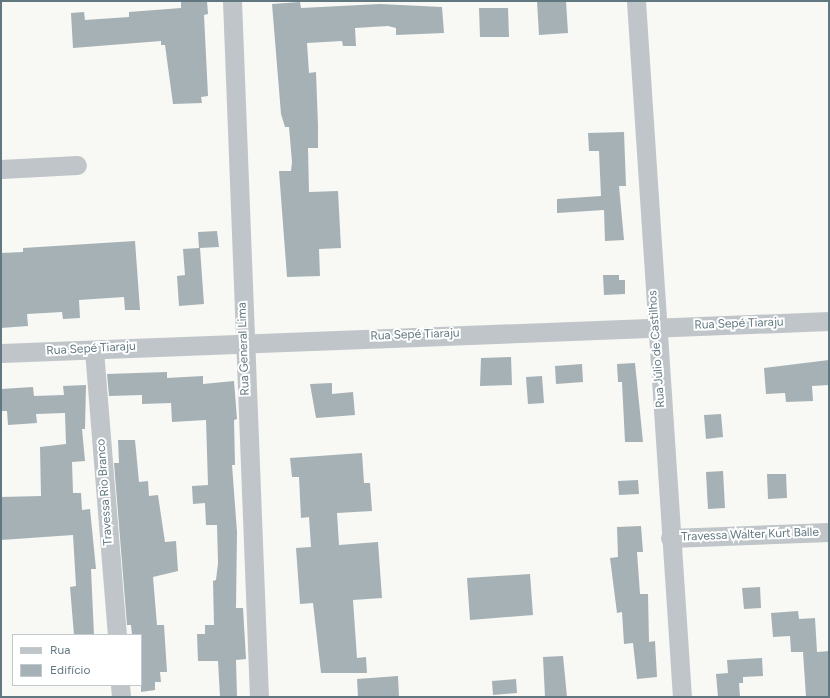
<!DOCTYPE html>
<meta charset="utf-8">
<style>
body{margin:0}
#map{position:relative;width:830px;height:698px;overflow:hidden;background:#f8f8f5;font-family:Figtree,sans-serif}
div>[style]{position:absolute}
.building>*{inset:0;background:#a5b1b5}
.minor>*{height:19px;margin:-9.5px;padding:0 9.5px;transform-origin:9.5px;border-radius:9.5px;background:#bfc5c8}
span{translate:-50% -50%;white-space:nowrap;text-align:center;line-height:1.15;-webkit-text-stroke:4px #fff;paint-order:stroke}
.street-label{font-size:12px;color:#627881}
.frame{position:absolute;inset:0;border:2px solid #627881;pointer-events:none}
.legend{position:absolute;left:12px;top:634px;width:130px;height:52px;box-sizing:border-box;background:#fff;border:1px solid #c0c9cd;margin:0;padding:5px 7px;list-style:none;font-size:12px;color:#627881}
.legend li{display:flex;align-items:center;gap:8px;height:20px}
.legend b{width:20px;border:1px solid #c0c9cd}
</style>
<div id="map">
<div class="building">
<i style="clip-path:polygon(207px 1px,208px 14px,204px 15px,208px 96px,201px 97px,202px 103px,173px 104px,165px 45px,161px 45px,161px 41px,73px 48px,71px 13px,84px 12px,85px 20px,129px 17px,129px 12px,181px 8px,181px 2px)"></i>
<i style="clip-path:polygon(537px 1px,566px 1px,568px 33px,539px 35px)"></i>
<i style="clip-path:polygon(300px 2px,301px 8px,380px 4px,442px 7px,444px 33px,396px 35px,396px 28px,388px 26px,355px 28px,356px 46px,343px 46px,342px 41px,307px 43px,309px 73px,316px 72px,318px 126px,318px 148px,308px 148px,309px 192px,338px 191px,341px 248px,319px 249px,320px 276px,287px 277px,279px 171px,291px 171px,292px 162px,289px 127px,285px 127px,281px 114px,272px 4px)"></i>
<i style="clip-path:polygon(479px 8px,508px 8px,509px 37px,480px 37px)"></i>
<i style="clip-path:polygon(624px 132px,626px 186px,619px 186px,624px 240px,605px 241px,604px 210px,557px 213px,557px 199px,601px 196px,599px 151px,589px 151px,588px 133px)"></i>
<i style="clip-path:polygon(217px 231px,219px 247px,200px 248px,204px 304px,179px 306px,177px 276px,185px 275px,183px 249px,199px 248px,198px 232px)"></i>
<i style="clip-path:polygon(135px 241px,140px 310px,125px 310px,124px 297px,79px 300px,80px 318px,63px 319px,62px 312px,27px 314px,28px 326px,1px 328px,1px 253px,23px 252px,23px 248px)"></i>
<i style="clip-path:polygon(603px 275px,619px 275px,619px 280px,625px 280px,625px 294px,604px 295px)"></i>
<i style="clip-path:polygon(511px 357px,512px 385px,480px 386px,481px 358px)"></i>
<i style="clip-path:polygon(829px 360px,829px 385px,812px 386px,813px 401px,786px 402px,785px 393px,766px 394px,764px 368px)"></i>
<i style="clip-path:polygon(635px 363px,643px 442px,625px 442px,622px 382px,618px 382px,617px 364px)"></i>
<i style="clip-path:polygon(582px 364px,583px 382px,556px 384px,555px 366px)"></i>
<i style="clip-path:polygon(167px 372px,167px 378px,203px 376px,203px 384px,234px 381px,237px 419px,234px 420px,235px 465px,232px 465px,237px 532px,236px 608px,243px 608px,246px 659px,236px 660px,237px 697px,220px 697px,218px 661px,198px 661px,197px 634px,205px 634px,205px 625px,214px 625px,213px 581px,216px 580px,218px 563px,217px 525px,206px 525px,205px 503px,193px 504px,192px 486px,208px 485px,206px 420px,172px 422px,171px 403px,142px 404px,142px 395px,109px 396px,107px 374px)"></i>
<i style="clip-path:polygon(542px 376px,544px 403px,528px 404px,526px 377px)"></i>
<i style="clip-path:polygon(332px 383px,332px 394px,353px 392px,355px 415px,316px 418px,310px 384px)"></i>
<i style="clip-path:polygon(86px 385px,85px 429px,82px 429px,85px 461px,72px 462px,73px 493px,81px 493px,82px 510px,90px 509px,96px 569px,91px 569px,94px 635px,74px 635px,70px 587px,76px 586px,73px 535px,1px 540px,1px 497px,41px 496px,40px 447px,66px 444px,65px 413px,36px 414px,37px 423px,8px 425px,7px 411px,1px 411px,1px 389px,33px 387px,34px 396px,64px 395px,63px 386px)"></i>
<i style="clip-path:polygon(721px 414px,723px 437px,706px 439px,704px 415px)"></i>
<i style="clip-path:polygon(118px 440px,135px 440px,139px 482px,148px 481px,149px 496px,158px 495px,165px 542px,176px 541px,178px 571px,153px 577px,157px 625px,164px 625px,167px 672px,160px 672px,161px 682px,155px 682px,155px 690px,141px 692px,141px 635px,132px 635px,131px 625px,127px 625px,114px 463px,119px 463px)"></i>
<i style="clip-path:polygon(362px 453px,364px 483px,370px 483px,372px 511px,337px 513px,339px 545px,378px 542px,382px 598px,353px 600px,357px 658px,366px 657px,367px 673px,321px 673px,313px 603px,300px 604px,296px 548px,311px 547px,309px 517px,301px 518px,299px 477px,292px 477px,290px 458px)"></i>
<i style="clip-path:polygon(723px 471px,725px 508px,708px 509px,706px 472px)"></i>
<i style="clip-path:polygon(767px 474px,786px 474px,787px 498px,768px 499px)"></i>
<i style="clip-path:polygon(638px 480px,639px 494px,619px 495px,618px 481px)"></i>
<i style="clip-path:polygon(641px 526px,643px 552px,637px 552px,640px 594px,648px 594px,649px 642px,655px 641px,657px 677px,637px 679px,633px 643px,624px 644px,622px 612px,617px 613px,610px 558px,618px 557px,617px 527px)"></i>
<i style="clip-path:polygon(530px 574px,533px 615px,470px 620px,467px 578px)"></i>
<i style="clip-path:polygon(760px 587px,761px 608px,744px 609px,742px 588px)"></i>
<i style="clip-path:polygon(798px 611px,799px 619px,815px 618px,817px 652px,829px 651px,829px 697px,806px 697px,803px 652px,791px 652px,790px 636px,773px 637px,771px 613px)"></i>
<i style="clip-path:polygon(563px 656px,567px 697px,545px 697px,543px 657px)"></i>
<i style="clip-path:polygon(762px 658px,763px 676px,743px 677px,743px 683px,739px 683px,740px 697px,718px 697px,716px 674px,728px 673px,727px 660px)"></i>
<i style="clip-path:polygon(398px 676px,399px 697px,358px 697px,357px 679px)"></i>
<i style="clip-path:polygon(516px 679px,517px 693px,493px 695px,492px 681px)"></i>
</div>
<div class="minor">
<i style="left:232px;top:1px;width:697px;rotate:87.78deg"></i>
<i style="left:636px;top:1px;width:698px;rotate:86.22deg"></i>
<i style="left:1px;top:169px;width:76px;rotate:-3deg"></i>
<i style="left:94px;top:350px;width:286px;rotate:85.4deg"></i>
<i style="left:1px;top:353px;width:829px;rotate:-2.21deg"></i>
<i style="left:670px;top:538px;width:159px;rotate:-2.2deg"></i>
<i style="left:120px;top:685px;width:12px;rotate:85deg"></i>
</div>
<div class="street-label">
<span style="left:739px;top:324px;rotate:-2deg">Rua Sepé Tiaraju</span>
<span style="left:415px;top:335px;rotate:-2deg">Rua Sepé Tiaraju</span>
<span style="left:91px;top:349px;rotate:-3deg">Rua Sepé Tiaraju</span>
<span style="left:244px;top:349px;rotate:-92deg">Rua General Lima</span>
<span style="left:657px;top:349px;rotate:-94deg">Rua Júlio de Castilhos</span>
<span style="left:105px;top:492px;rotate:-94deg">Travessa Rio Branco</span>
<span style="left:750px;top:535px;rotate:-2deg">Travessa Walter Kurt Balle</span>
</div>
<div class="frame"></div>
<ul class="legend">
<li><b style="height:5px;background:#bfc5c8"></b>Rua</li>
<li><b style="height:11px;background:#a5b1b5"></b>Edifício</li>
</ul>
</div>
